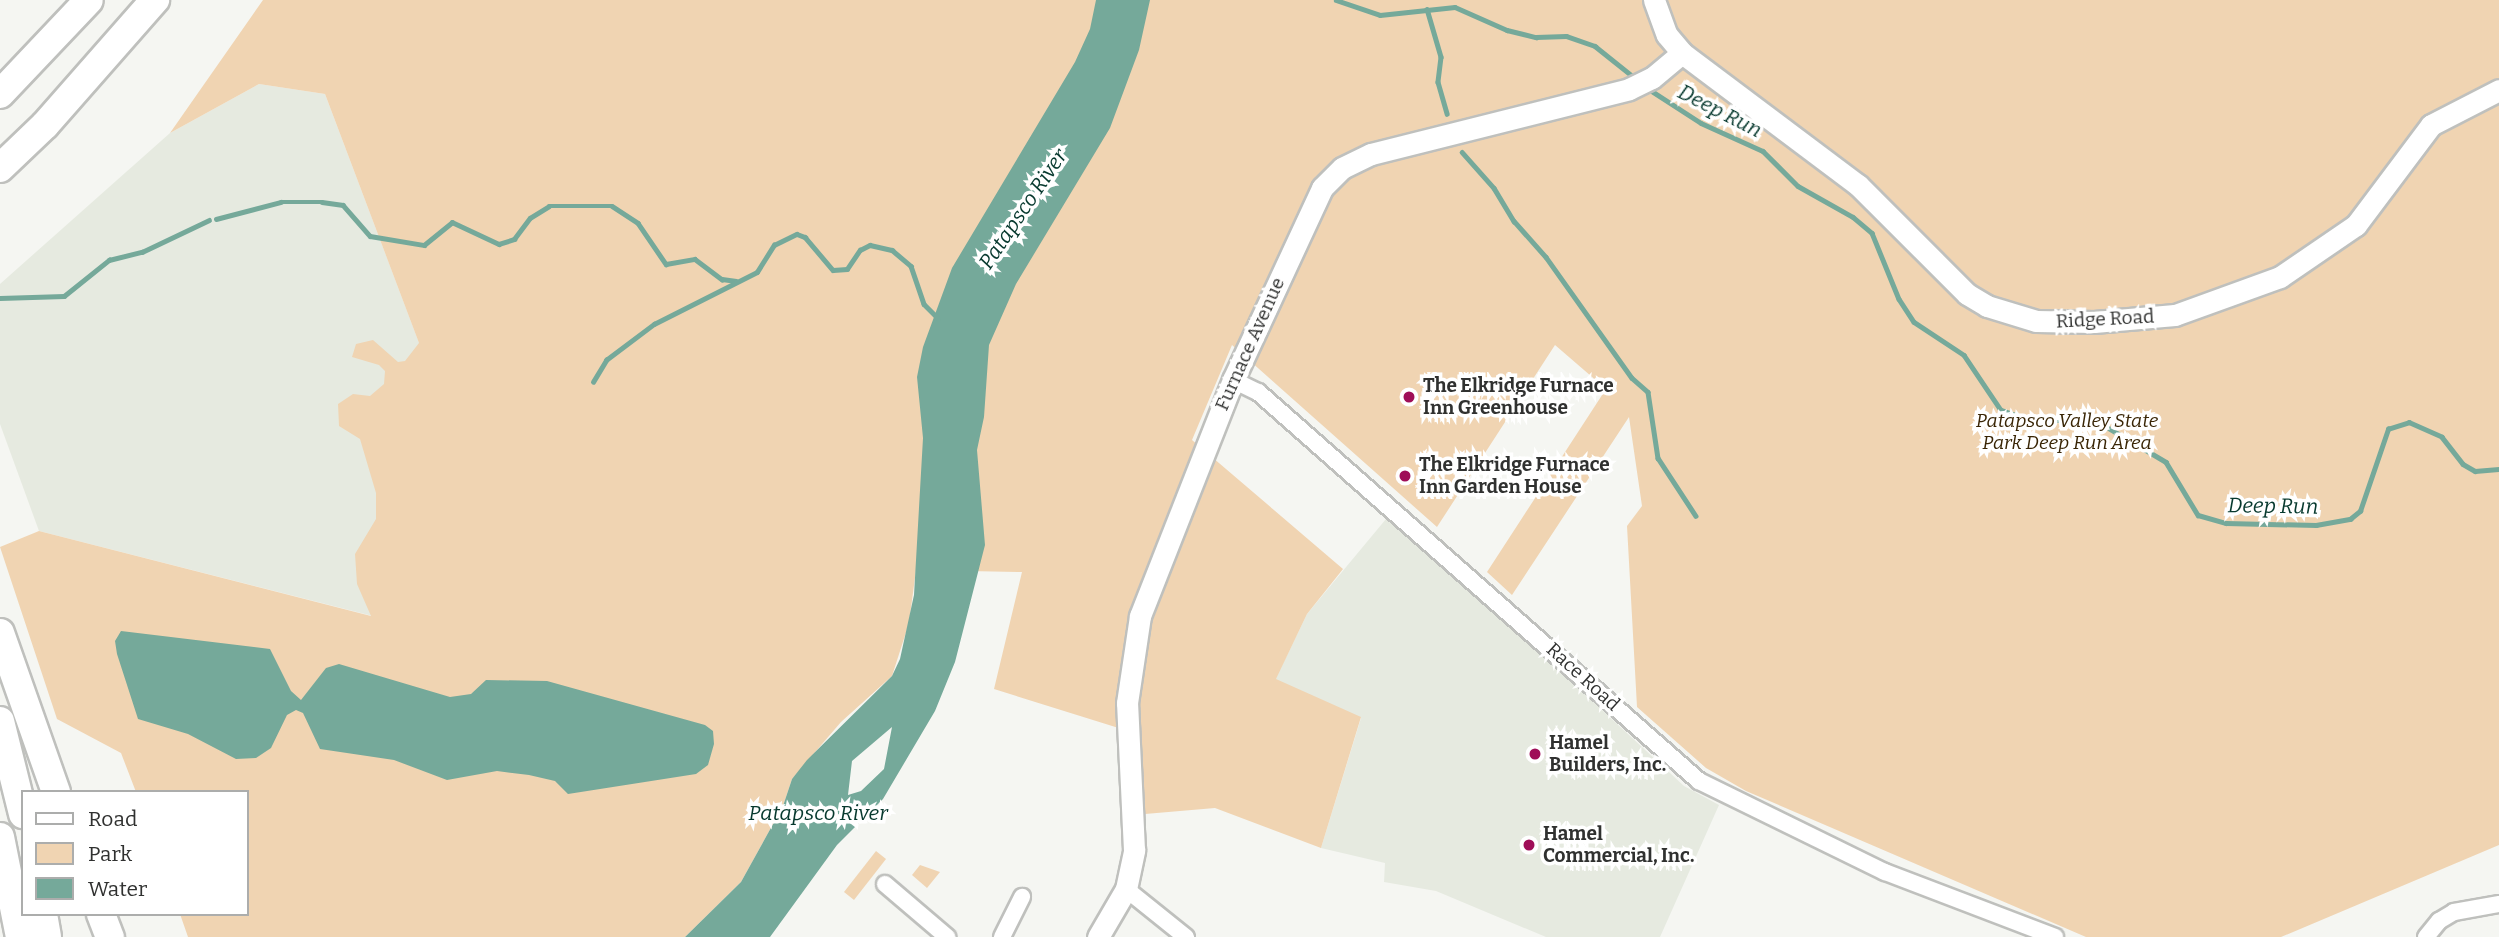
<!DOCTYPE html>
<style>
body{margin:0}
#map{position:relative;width:2499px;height:937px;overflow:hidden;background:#f5f6f2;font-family:Bitter,serif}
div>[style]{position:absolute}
.built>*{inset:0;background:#e6eae0}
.green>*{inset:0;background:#f0d4b2}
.water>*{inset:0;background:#75a99a}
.stream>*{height:4.5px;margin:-2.25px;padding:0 2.25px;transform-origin:2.25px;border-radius:2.25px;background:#75a99a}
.roads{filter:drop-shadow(2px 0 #bfc0bd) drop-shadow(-2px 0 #bfc0bd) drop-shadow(0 2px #bfc0bd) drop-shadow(0 -2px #bfc0bd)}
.street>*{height:16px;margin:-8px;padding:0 8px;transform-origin:8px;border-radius:8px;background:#fff}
.secondary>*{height:21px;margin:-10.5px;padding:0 10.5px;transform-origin:10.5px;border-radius:10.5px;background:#fff}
.highway>*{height:28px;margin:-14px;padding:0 14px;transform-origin:14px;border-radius:14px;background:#fff}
.dots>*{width:19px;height:19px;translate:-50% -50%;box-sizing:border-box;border:4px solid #fff;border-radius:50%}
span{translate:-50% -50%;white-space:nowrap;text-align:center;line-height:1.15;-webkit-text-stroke:7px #fff;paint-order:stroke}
.street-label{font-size:19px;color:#303130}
.poi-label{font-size:19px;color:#303130;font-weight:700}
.left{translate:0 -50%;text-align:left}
.park-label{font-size:19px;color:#392505;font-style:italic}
.water-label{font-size:21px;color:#07392e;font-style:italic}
.legend{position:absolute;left:21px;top:790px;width:228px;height:126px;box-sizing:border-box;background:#fff;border:2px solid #acadac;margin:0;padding:9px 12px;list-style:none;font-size:21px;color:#303130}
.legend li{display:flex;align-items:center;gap:14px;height:35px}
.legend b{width:35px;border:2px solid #acadac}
</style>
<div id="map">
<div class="built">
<i style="clip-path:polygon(259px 84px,325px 94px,452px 430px,400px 623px,39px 531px,0 424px,0 284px,170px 133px)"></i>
<i style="clip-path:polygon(1386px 519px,1477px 594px,1684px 786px,1719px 805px,1660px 937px,1546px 937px,1436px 891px,1384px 882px,1385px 863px,1321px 848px,1361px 718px,1275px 680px,1307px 614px)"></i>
</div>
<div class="green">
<i style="clip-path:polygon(263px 0,2499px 0,2499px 845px,2281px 937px,2086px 937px,1746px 791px,1706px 768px,1637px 707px,1627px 526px,1642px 506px,1629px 417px,1512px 595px,1487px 572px,1606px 389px,1555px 345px,1437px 527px,1232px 345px,1192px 440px,1343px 569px,1307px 614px,1276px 679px,1361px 717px,1321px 848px,1215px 808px,1145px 814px,1141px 735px,994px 689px,1022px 572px,916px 570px,909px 623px,892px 676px,841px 722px,792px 779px,783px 806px,741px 882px,685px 937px,188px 937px,180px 914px,247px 914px,247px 792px,136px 792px,121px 753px,57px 719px,0 547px,39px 531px,371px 616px,357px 584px,355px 554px,376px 519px,376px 493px,360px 439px,339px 426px,338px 404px,353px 394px,370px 396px,384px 384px,385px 371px,379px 365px,352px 357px,356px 344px,373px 340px,398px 362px,405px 361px,419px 343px,325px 94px,259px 84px,170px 133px)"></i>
<i style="clip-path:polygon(876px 851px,886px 859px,854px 900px,844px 892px)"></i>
<i style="clip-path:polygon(920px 865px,940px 872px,927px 888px,912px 875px)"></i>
</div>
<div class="water">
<i style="clip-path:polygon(evenodd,1096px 0,1150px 0,1139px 50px,1110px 128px,1016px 284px,989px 345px,984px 417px,977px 450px,985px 545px,955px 662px,935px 711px,883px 799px,837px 845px,770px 937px,685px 937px,741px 882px,783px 806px,792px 779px,807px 760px,892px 676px,900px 659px,914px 595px,923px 438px,917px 377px,923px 347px,952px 268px,1075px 62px,1090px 29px,1096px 0,892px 727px,884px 769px,861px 791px,848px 795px,852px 761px,892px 727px)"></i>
<i style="clip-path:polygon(121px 631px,270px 649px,291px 691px,301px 700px,326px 668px,339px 664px,450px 697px,471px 694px,486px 680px,547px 681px,705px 725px,713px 731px,714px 744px,708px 765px,696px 774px,568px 794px,555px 781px,529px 775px,497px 771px,447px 780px,394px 760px,320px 749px,303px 713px,296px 710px,287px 715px,271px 748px,256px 758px,236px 759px,188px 734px,138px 719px,117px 654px,115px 641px)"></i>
</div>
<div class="stream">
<i style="left:1336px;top:0;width:46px;rotate:18.8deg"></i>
<i style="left:1380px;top:15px;width:75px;rotate:-6.1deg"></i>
<i style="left:1455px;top:7px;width:57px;rotate:23.9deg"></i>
<i style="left:1507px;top:30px;width:30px;rotate:14deg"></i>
<i style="left:1536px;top:37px;width:30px;rotate:-2deg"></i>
<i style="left:1566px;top:36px;width:31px;rotate:19deg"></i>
<i style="left:1595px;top:46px;width:51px;rotate:38.7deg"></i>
<i style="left:1427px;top:9px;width:50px;rotate:73.7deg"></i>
<i style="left:1441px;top:57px;width:25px;rotate:97deg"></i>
<i style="left:1438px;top:82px;width:33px;rotate:74deg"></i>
<i style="left:1647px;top:88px;width:64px;rotate:32.9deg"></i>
<i style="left:1701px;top:123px;width:68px;rotate:24.3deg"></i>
<i style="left:1763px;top:151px;width:49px;rotate:45deg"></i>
<i style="left:1798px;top:186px;width:63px;rotate:29.4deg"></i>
<i style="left:1853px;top:217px;width:25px;rotate:40deg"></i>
<i style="left:1872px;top:233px;width:71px;rotate:67.8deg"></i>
<i style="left:1899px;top:299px;width:27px;rotate:57deg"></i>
<i style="left:1914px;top:322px;width:60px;rotate:33.4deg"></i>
<i style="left:1964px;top:355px;width:66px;rotate:56.1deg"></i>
<i style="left:2001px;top:410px;width:34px;rotate:19deg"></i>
<i style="left:2033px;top:421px;width:49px;rotate:-2.3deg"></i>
<i style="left:2082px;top:419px;width:24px;rotate:17deg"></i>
<i style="left:2105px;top:426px;width:71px;rotate:30.5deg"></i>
<i style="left:2166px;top:462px;width:62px;rotate:58.9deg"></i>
<i style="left:2198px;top:515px;width:29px;rotate:16deg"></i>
<i style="left:2226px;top:523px;width:90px;rotate:1.3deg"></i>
<i style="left:2316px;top:525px;width:35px;rotate:-10deg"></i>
<i style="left:2350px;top:519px;width:13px;rotate:-39deg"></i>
<i style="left:2360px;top:511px;width:87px;rotate:-71.1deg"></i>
<i style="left:2388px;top:429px;width:22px;rotate:-18deg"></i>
<i style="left:2409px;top:422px;width:36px;rotate:24deg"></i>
<i style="left:2442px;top:437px;width:34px;rotate:52deg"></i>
<i style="left:2463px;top:464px;width:14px;rotate:30deg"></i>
<i style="left:2475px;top:471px;width:24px;rotate:-5deg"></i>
<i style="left:1462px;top:152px;width:48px;rotate:48.4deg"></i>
<i style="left:1494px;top:188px;width:39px;rotate:59deg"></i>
<i style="left:1514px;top:221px;width:48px;rotate:48.4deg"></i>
<i style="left:1546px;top:257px;width:148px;rotate:54.6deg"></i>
<i style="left:1632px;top:378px;width:21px;rotate:41deg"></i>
<i style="left:1648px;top:392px;width:67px;rotate:81.4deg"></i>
<i style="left:1658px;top:458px;width:69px;rotate:56.8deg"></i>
<i style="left:216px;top:219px;width:67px;rotate:-14.7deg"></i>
<i style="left:281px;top:202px;width:41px"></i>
<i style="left:322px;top:202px;width:21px;rotate:8deg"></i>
<i style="left:343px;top:205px;width:41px;rotate:48.9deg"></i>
<i style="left:370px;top:236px;width:55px;rotate:9.5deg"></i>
<i style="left:424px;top:245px;width:36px;rotate:-39deg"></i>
<i style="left:452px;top:222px;width:52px;rotate:25.1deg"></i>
<i style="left:499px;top:244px;width:16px;rotate:-18deg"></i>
<i style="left:514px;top:239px;width:26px;rotate:-53deg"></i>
<i style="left:530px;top:218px;width:22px;rotate:-32deg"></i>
<i style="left:549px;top:206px;width:63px"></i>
<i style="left:612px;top:206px;width:31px;rotate:33deg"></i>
<i style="left:638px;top:223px;width:50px;rotate:55.7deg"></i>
<i style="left:666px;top:264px;width:29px;rotate:-10deg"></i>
<i style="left:695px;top:259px;width:34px;rotate:37deg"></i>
<i style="left:722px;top:279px;width:14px;rotate:8deg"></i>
<i style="left:0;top:298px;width:64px;rotate:-1.8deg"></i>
<i style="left:64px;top:296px;width:58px;rotate:-38.7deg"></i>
<i style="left:109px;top:260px;width:34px;rotate:-14deg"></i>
<i style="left:142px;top:252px;width:74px;rotate:-25.5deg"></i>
<i style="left:593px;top:382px;width:26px;rotate:-59deg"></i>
<i style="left:606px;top:360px;width:60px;rotate:-36.9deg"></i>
<i style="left:654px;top:324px;width:115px;rotate:-26.8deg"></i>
<i style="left:757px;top:272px;width:32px;rotate:-58deg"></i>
<i style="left:774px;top:245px;width:25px;rotate:-26deg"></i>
<i style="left:797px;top:234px;width:9px;rotate:21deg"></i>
<i style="left:805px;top:237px;width:43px;rotate:49.7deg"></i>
<i style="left:833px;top:270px;width:14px;rotate:-4deg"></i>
<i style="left:847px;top:269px;width:23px;rotate:-56deg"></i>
<i style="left:860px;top:250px;width:11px;rotate:-27deg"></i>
<i style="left:870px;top:245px;width:23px;rotate:13deg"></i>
<i style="left:892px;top:250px;width:25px;rotate:40deg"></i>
<i style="left:911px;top:266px;width:40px;rotate:71.1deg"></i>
<i style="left:924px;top:304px;width:20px;rotate:45deg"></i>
</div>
<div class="roads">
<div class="street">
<i style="left:1233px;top:380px;width:28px;rotate:26deg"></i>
<i style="left:1258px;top:392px;width:588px;rotate:41.42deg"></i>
<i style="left:1699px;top:781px;width:207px;rotate:26.1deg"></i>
<i style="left:1885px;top:872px;width:182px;rotate:20.9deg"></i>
<i style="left:885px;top:884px;width:82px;rotate:40.5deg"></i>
<i style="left:1126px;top:889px;width:77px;rotate:38.7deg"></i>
<i style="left:1002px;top:937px;width:45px;rotate:-63.4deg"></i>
<i style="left:2426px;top:937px;width:21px;rotate:-51deg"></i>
<i style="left:2439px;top:921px;width:17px;rotate:-31deg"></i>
<i style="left:2454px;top:912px;width:46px;rotate:-10.1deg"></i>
</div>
<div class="secondary">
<i style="left:1654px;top:0;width:37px;rotate:70deg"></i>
<i style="left:1667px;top:35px;width:23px;rotate:50deg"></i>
<i style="left:1682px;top:53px;width:220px;rotate:36.9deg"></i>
<i style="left:1858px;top:185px;width:154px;rotate:45deg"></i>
<i style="left:1967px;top:294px;width:23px;rotate:31deg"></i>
<i style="left:1987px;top:306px;width:51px;rotate:17deg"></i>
<i style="left:2036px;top:321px;width:58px;rotate:1deg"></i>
<i style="left:2094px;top:322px;width:81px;rotate:-4.9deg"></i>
<i style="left:2175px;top:315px;width:112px;rotate:-19.9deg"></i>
<i style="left:2280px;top:277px;width:92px;rotate:-34.4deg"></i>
<i style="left:2356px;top:225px;width:125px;rotate:-53.1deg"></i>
<i style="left:2431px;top:125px;width:76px;rotate:-27.2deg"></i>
<i style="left:1098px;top:937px;width:56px;rotate:-59.7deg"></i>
<i style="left:1126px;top:889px;width:40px;rotate:-78deg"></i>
<i style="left:1134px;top:850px;width:147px;rotate:-92.7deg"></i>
<i style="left:1127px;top:703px;width:88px;rotate:-81.5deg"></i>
<i style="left:1140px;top:616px;width:254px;rotate:-68.5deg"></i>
<i style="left:1233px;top:380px;width:212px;rotate:-65.1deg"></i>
<i style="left:1322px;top:188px;width:28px;rotate:-45deg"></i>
<i style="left:1342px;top:168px;width:32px;rotate:-26deg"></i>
<i style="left:1371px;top:154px;width:266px;rotate:-14.1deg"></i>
<i style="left:1629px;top:89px;width:25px;rotate:-26deg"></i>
<i style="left:1652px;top:78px;width:39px;rotate:-40deg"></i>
</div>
<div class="highway">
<i style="left:0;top:94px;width:129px;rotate:-46.6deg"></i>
<i style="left:0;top:168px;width:62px;rotate:-43.7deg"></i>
<i style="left:45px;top:125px;width:167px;rotate:-48.7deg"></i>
<i style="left:0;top:633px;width:169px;rotate:70.6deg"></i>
<i style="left:0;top:721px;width:96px;rotate:76.1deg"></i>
<i style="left:0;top:837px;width:102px;rotate:78.7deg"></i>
<i style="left:43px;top:914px;width:23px;rotate:80deg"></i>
<i style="left:101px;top:914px;width:25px;rotate:69deg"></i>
</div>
</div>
<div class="dots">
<i style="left:1409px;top:397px;background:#9f0e58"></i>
<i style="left:1405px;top:476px;background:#9f0e58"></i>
<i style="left:1535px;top:754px;background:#9f0e58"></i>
<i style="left:1529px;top:845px;background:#9f0e58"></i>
</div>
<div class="street-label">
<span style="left:2105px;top:319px;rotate:-3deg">Ridge Road</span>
<span style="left:1250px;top:344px;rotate:-66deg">Furnace Avenue</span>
<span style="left:1583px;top:677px;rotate:42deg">Race Road</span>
</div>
<div class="poi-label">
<span class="left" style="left:1423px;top:397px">The Elkridge Furnace<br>Inn Greenhouse</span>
<span class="left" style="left:1419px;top:476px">The Elkridge Furnace<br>Inn Garden House</span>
<span class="left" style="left:1549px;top:754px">Hamel<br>Builders, Inc.</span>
<span class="left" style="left:1543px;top:845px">Hamel<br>Commercial, Inc.</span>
</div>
<div class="park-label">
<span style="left:2067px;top:432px">Patapsco Valley State<br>Park Deep Run Area</span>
</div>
<div class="water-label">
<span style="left:1720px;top:111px;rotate:27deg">Deep Run</span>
<span style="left:1023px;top:209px;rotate:-56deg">Patapsco River</span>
<span style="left:2273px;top:506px;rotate:1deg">Deep Run</span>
<span style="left:818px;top:813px">Patapsco River</span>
</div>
<ul class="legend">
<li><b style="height:9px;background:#fff"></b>Road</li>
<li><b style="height:19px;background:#f0d4b2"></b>Park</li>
<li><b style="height:19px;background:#75a99a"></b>Water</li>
</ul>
</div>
